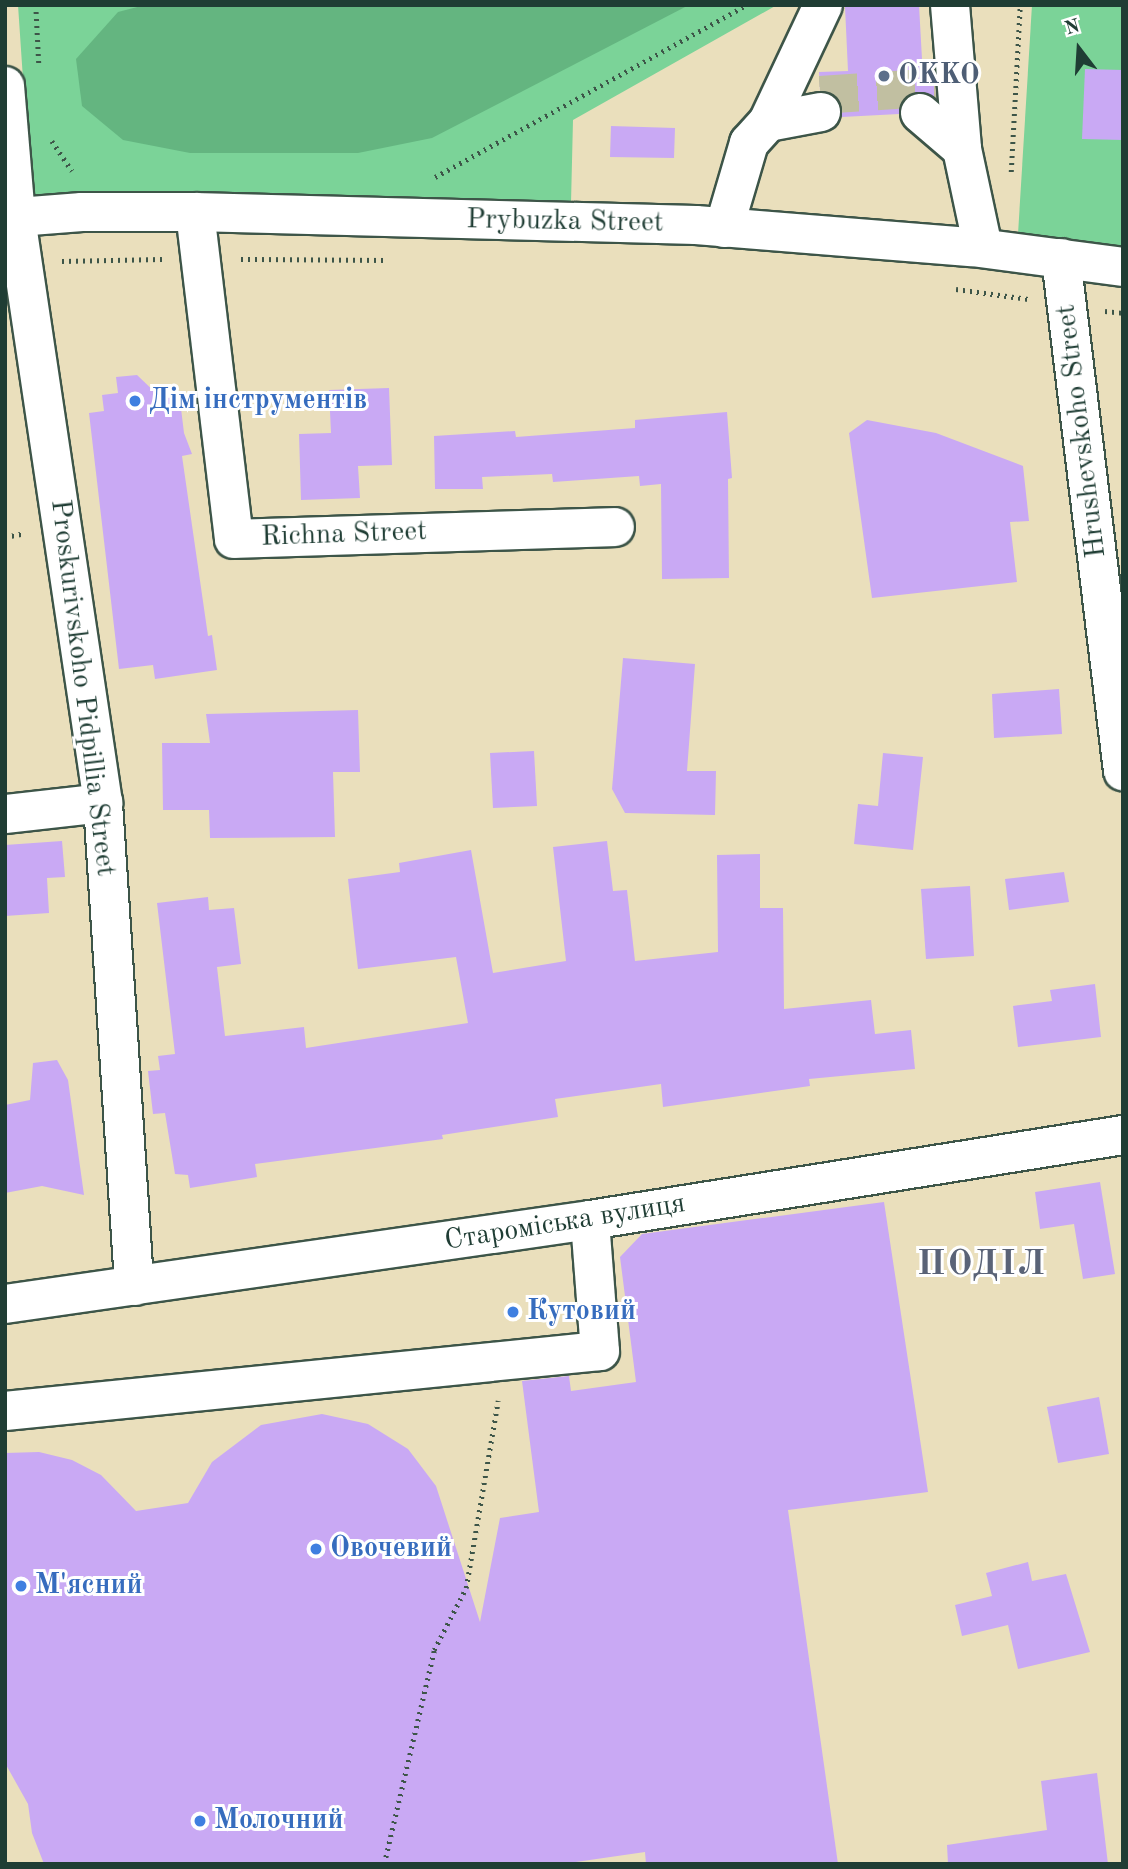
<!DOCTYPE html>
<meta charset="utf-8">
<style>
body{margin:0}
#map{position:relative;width:1128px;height:1869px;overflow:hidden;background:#eadfbc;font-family:"Old Standard TT",serif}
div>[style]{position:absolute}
.green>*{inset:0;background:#7bd398}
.forest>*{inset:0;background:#64b580}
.building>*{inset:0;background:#c9a9f4}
.minor-tunnel>*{height:38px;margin-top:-19px;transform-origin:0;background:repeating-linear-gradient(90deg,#c1bfa1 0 38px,transparent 0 57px)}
.path>*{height:4.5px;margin-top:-2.25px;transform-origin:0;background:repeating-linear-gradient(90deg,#3d5548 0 2px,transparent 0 7px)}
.roads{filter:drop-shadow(2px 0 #3d5548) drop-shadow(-2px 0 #3d5548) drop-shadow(0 2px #3d5548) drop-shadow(0 -2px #3d5548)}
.minor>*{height:38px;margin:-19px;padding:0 19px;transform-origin:19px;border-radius:19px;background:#fff}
.dots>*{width:19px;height:19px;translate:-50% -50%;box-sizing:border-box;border:4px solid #fff;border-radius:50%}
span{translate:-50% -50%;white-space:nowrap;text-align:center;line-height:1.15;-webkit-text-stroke:6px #fff;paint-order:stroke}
.service-label{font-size:28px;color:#4e5e75;font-weight:700}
.left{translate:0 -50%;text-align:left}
.street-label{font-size:28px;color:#1f3d34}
.shop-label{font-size:28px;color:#366cbe;font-weight:700}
.district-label{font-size:35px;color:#5a6377;font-weight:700;letter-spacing:2px}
.frame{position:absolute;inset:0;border:7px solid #1f3d34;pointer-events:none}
.north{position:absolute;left:1044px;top:14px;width:70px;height:70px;-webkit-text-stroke:5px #fff;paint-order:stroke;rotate:343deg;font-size:19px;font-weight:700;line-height:28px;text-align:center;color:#1f3d34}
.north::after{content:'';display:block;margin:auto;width:24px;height:32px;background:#1f3d34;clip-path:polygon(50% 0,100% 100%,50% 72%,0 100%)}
</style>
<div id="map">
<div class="green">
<i style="clip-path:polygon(18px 5px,777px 5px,573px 120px,571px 203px,31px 198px)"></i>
<i style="clip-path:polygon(1032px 5px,1123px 5px,1123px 249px,1018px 234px)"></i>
</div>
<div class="forest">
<i style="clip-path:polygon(145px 5px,689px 5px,432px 138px,358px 153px,190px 153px,123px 140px,82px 106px,76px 59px,118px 12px)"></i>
</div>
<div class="building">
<i style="clip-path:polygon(919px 5px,922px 59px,933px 59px,936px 98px,913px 92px,903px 99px,899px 114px,842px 117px,838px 98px,820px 91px,819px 72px,848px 71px,845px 7px)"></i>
<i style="clip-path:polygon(1085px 69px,1123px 70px,1123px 140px,1082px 139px)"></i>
<i style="clip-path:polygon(611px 126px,675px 128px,674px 158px,610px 157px)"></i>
<i style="clip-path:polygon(137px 375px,158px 395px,179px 392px,184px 433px,192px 454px,182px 456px,208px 636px,212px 635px,217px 670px,155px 679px,153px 665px,119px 669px,89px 413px,104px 411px,102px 395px,118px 393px,116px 377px)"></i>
<i style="clip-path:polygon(389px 388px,392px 465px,358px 466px,360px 498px,301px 500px,299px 434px,331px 433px,329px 390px)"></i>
<i style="clip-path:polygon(727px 412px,732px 478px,728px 479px,729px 578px,662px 579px,661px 484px,640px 486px,639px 476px,553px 482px,552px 474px,482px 477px,483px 489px,435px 489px,434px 436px,515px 431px,516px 437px,635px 428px,635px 420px)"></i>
<i style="clip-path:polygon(867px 420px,936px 433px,1023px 466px,1029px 521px,1010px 522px,1017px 582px,872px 598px,849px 433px)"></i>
<i style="clip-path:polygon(623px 658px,695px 664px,687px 771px,716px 771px,715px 815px,625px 813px,612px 789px)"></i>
<i style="clip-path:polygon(1059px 689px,1062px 734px,994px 738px,992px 694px)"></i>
<i style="clip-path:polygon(358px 710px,360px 772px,333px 772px,335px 837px,210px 838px,209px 810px,163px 810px,162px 743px,210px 743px,206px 714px)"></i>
<i style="clip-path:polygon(534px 751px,537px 806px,493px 808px,490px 753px)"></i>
<i style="clip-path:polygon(883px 753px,923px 757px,913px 850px,854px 844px,858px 804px,878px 806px)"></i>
<i style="clip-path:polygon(62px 841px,65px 877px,47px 878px,49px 913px,5px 916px,5px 845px)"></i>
<i style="clip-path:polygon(607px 841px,613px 891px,627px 890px,635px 961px,718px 952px,717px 855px,760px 854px,760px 908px,783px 908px,784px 1009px,871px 1000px,875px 1034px,911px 1030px,915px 1069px,809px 1079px,810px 1086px,663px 1107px,661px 1084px,555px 1099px,558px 1117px,442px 1135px,443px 1139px,255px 1164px,257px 1177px,190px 1188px,188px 1175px,175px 1174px,165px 1113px,153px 1114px,148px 1071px,160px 1070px,158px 1056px,175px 1054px,157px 903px,208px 897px,209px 910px,234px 908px,241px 964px,217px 967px,225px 1036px,304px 1027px,306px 1048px,468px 1023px,456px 957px,358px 969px,348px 879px,400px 872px,399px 863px,471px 850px,493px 973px,566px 961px,553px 847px)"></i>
<i style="clip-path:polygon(1064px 872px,1069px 902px,1009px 910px,1005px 879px)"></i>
<i style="clip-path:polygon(970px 886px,974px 956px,926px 959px,921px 889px)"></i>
<i style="clip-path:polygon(1095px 984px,1101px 1037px,1018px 1047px,1013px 1006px,1052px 1001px,1050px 990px)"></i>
<i style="clip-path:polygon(57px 1060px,68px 1080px,84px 1195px,42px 1186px,5px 1193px,5px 1105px,30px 1100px,33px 1063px)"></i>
<i style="clip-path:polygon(1100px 1182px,1115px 1274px,1083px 1279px,1074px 1224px,1040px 1229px,1035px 1192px)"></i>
<i style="clip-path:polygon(884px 1202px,928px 1492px,788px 1510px,838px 1864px,646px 1864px,645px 1852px,562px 1864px,44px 1864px,32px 1833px,28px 1804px,5px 1763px,5px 1453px,39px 1452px,72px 1460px,101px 1475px,136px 1511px,188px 1503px,212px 1462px,261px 1425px,322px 1414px,368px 1424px,408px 1449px,436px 1486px,480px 1622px,500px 1518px,539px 1512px,522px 1381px,569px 1376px,571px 1391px,636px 1382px,620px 1257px,642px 1234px)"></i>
<i style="clip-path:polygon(1099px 1397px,1109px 1454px,1058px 1463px,1047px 1407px)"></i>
<i style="clip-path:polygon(1028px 1562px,1032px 1581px,1066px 1574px,1090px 1652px,1018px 1669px,1008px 1625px,962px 1636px,955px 1605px,992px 1596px,986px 1573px)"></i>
<i style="clip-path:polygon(1097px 1773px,1108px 1864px,948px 1864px,947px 1845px,1047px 1830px,1041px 1781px)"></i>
</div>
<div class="minor-tunnel">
<i style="left:820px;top:95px;width:135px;rotate:-3.8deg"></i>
</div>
<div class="path">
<i style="left:36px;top:5px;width:59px;rotate:87.1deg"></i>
<i style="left:52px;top:141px;width:36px;rotate:56deg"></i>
<i style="left:1011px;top:172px;width:167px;rotate:-86.9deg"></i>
<i style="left:435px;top:177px;width:356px;rotate:-28.9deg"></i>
<i style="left:241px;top:259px;width:145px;rotate:0.4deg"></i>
<i style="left:62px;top:261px;width:100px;rotate:-1.1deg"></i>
<i style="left:956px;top:289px;width:73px;rotate:7.9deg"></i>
<i style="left:1105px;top:311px;width:18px;rotate:6deg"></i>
<i style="left:5px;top:537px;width:20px;rotate:-11deg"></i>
<i style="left:384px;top:1864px;width:220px;rotate:-76.8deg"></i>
<i style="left:434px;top:1650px;width:70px;rotate:-62.7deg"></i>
<i style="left:466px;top:1588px;width:190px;rotate:-80.3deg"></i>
</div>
<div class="roads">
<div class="minor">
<i style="left:950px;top:5px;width:144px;rotate:85.2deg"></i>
<i style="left:5px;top:86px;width:132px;rotate:85.2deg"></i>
<i style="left:16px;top:218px;width:591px;rotate:81.54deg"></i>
<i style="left:103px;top:803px;width:484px;rotate:86.3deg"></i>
<i style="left:920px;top:113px;width:55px;rotate:40.6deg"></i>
<i style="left:962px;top:149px;width:101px;rotate:78deg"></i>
<i style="left:768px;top:122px;width:129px;rotate:-64.8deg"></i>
<i style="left:195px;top:212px;width:329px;rotate:83.2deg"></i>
<i style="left:234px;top:539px;width:381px;rotate:-1.8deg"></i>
<i style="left:5px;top:218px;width:77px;rotate:-4.5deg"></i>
<i style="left:82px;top:212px;width:113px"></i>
<i style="left:195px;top:212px;width:501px;rotate:1.49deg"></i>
<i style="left:696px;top:225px;width:277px;rotate:4.6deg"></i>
<i style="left:972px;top:247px;width:152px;rotate:7.5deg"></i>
<i style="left:724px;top:228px;width:89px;rotate:-73.6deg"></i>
<i style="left:749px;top:143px;width:28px;rotate:-48deg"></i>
<i style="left:768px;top:122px;width:54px;rotate:-10.7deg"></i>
<i style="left:1061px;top:258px;width:517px;rotate:83.11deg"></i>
<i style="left:5px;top:814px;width:99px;rotate:-6.4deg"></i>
<i style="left:5px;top:1304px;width:591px;rotate:-8.17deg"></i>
<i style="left:590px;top:1220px;width:540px;rotate:-9.06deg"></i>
<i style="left:5px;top:1411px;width:598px;rotate:-5.76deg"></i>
<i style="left:600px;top:1351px;width:131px;rotate:-94.4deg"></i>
</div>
</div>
<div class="dots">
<i style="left:884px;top:76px;background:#5c6f8a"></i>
<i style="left:135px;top:401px;background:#3f7fe0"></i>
<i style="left:513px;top:1312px;background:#3f7fe0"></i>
<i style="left:316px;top:1549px;background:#3f7fe0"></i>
<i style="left:21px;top:1586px;background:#3f7fe0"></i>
<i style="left:200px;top:1821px;background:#3f7fe0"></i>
</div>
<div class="service-label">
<span class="left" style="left:898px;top:76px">OKKO</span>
</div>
<div class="street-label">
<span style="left:565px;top:222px;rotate:1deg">Prybuzka Street</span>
<span style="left:1082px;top:431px;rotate:-97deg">Hrushevskoho Street</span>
<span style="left:344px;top:535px;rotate:-2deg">Richna Street</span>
<span style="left:82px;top:688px;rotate:83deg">Proskurivskoho Pidpillia Street</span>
<span style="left:565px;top:1223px;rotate:-9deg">Староміська вулиця</span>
</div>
<div class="shop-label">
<span class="left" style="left:149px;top:401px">Дім інструментів</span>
<span class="left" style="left:527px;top:1312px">Кутовий</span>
<span class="left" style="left:330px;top:1549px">Овочевий</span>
<span class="left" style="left:35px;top:1586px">М'ясний</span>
<span class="left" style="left:214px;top:1821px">Молочний</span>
</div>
<div class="district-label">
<span style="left:982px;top:1265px">ПОДІЛ</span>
</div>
<div class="frame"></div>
<div class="north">N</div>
</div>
